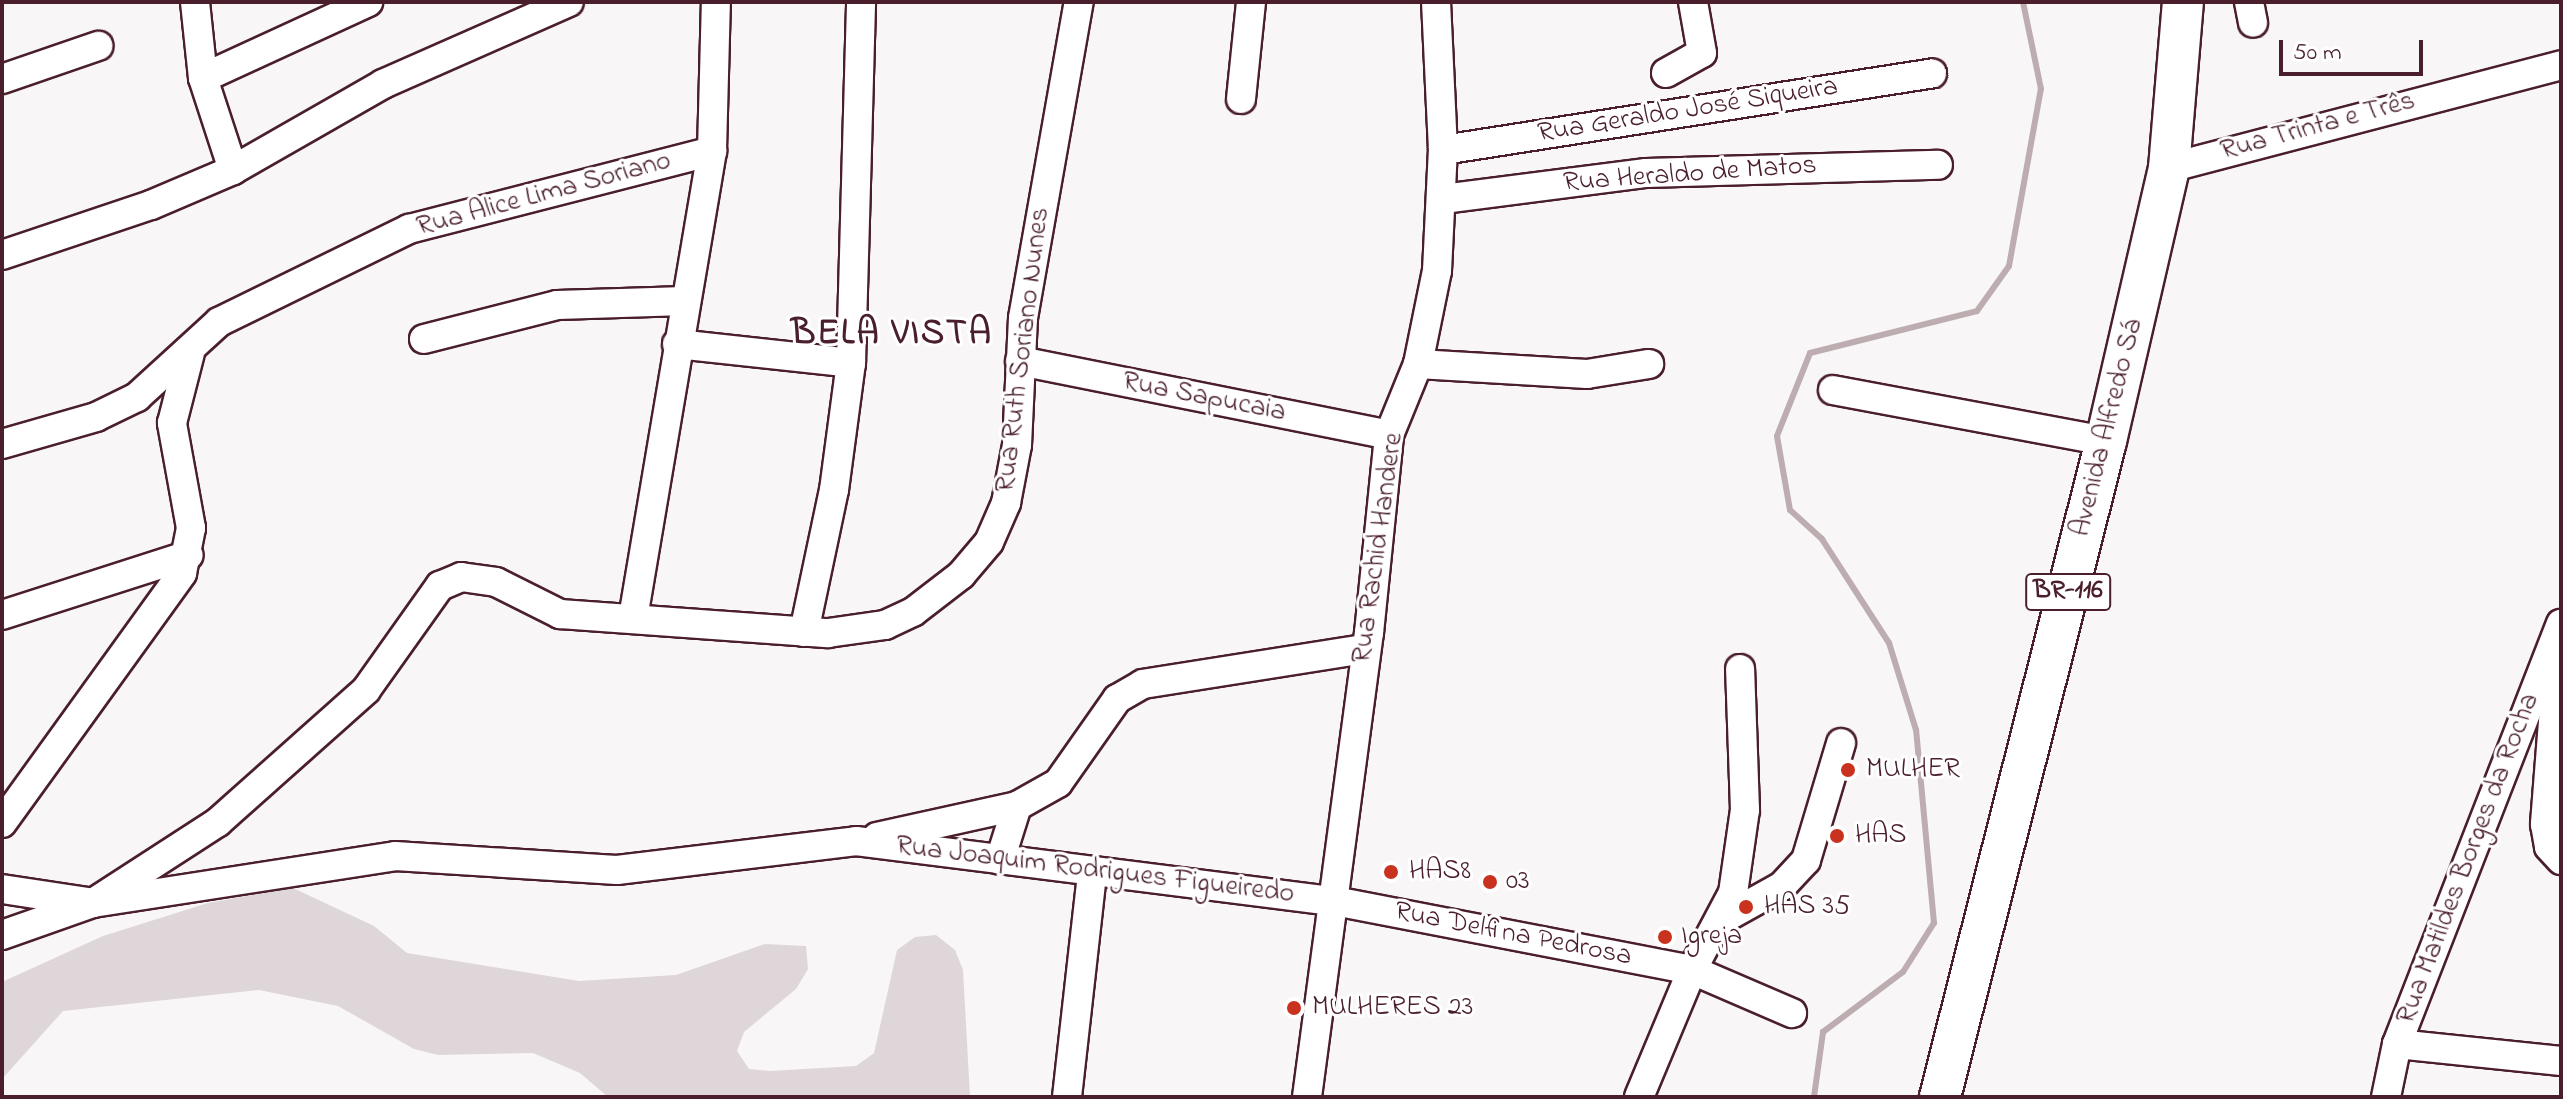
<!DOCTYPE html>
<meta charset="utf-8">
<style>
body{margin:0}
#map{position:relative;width:2563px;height:1099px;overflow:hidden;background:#f8f6f7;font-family:"Indie Flower",sans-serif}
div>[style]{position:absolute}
.green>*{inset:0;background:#ded6d9}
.stream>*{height:6px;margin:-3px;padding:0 3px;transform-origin:3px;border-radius:3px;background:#bdadb0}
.roads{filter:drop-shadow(2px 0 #4a1f2b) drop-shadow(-2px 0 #4a1f2b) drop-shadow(0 2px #4a1f2b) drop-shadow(0 -2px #4a1f2b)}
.minor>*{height:28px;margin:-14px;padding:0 14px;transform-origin:14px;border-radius:14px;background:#fff}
.highway>*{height:40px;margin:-20px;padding:0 20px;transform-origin:20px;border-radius:20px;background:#fff}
.dots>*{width:22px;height:22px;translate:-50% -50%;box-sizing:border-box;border:4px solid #fff;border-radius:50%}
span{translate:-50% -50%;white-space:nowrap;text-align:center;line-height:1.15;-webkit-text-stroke:6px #fff;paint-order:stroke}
.shield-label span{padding:2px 6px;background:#fff;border:2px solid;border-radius:6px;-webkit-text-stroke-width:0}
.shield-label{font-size:26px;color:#4a1f2b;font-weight:700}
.street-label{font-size:28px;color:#4a1f2b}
.poi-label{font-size:28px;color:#4a1f2b}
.left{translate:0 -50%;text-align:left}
.district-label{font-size:36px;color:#4a1f2b;font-weight:700;letter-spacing:2px}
.frame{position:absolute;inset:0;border:4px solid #4a1f2b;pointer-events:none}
.scale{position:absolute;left:2279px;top:40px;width:144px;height:36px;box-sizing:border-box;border:4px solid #4a1f2b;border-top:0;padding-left:10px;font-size:24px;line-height:28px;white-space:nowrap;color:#4a1f2b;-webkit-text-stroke:6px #fff;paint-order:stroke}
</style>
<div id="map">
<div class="green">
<i style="clip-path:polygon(293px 888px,374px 926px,407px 953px,579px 981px,676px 975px,765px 944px,806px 946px,808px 969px,796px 989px,744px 1032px,737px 1051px,749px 1069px,770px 1071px,856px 1066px,874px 1053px,897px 950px,915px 937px,936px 935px,955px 950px,963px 970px,970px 1097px,608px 1097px,580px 1073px,533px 1053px,438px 1055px,414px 1049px,338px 1006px,259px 990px,63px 1011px,2px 1079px,2px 982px,103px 936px,208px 903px)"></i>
</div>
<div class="stream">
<i style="left:1814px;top:1097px;width:66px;rotate:-82.1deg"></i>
<i style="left:1823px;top:1032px;width:100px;rotate:-36.9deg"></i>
<i style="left:1903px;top:972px;width:58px;rotate:-57.7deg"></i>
<i style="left:1934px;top:923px;width:194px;rotate:-95.3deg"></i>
<i style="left:1916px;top:730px;width:91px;rotate:-107.2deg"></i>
<i style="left:1889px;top:643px;width:124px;rotate:-122.8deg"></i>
<i style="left:1822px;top:539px;width:43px;rotate:-137.8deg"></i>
<i style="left:1790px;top:510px;width:75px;rotate:-100deg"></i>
<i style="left:1777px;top:436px;width:89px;rotate:-68.3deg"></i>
<i style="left:1810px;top:353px;width:172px;rotate:-14.1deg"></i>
<i style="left:1977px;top:311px;width:55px;rotate:-54.6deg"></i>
<i style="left:2009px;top:266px;width:180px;rotate:-79.8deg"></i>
<i style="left:2041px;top:89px;width:89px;rotate:-101.7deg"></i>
</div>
<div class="roads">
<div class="minor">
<i style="left:195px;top:2px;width:76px;rotate:84deg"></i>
<i style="left:203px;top:78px;width:97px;rotate:71.9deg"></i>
<i style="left:2249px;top:2px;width:21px;rotate:79deg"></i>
<i style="left:1666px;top:73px;width:41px;rotate:-29.1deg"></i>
<i style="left:1702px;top:53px;width:52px;rotate:-100deg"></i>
<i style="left:203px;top:78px;width:182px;rotate:-24.7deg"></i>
<i style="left:2px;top:79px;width:102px;rotate:-19deg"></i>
<i style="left:1241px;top:99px;width:98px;rotate:-84.1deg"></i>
<i style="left:1443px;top:150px;width:495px;rotate:-8.9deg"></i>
<i style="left:2169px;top:168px;width:405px;rotate:-14.7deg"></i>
<i style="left:1443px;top:199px;width:205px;rotate:-7.3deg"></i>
<i style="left:1646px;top:173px;width:292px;rotate:-1.6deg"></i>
<i style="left:2px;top:255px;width:157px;rotate:-18.6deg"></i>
<i style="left:151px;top:205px;width:89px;rotate:-23.1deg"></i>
<i style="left:233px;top:170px;width:173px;rotate:-29.8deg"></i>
<i style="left:383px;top:84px;width:203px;rotate:-23.8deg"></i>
<i style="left:424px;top:339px;width:137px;rotate:-14.3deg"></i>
<i style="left:557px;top:305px;width:128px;rotate:-1.8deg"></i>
<i style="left:677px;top:344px;width:175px;rotate:6.2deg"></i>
<i style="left:1020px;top:361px;width:376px;rotate:11.3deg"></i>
<i style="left:1418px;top:364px;width:169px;rotate:3.4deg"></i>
<i style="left:1587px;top:374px;width:63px;rotate:-9.2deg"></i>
<i style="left:1833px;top:390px;width:278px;rotate:10.6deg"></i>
<i style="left:2px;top:444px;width:98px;rotate:-16deg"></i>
<i style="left:96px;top:417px;width:46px;rotate:-26deg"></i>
<i style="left:137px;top:397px;width:111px;rotate:-42.4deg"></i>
<i style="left:219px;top:322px;width:212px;rotate:-26.1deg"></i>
<i style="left:409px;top:229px;width:313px;rotate:-14.4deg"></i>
<i style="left:2px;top:615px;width:196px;rotate:-17.8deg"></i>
<i style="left:633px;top:618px;width:474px;rotate:-80.4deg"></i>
<i style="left:712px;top:151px;width:149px;rotate:-88.5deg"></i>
<i style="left:804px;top:632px;width:145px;rotate:-78.1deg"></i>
<i style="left:834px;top:490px;width:128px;rotate:-82.4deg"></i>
<i style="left:851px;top:363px;width:361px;rotate:-88.4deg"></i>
<i style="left:2558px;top:658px;width:167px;rotate:94.5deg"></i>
<i style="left:2545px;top:824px;width:23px;rotate:80deg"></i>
<i style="left:2549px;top:847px;width:18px;rotate:47deg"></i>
<i style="left:2px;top:823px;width:308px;rotate:-54.2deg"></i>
<i style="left:182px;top:573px;width:46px;rotate:-78.7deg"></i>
<i style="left:191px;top:528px;width:107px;rotate:-100.3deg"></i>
<i style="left:172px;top:423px;width:72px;rotate:-75.6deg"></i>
<i style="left:877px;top:837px;width:143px;rotate:-12.5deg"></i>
<i style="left:1000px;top:860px;width:57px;rotate:-72.5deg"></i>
<i style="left:1017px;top:806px;width:47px;rotate:-29.3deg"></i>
<i style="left:1058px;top:783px;width:103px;rotate:-54.9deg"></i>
<i style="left:1117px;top:699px;width:30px;rotate:-30deg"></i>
<i style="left:1143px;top:684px;width:225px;rotate:-9deg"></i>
<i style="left:2px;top:889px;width:92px;rotate:8.7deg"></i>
<i style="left:93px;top:903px;width:306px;rotate:-8.8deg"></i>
<i style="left:395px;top:856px;width:222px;rotate:3.6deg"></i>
<i style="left:617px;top:870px;width:241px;rotate:-6.9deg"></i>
<i style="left:856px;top:841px;width:482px;rotate:7.2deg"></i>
<i style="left:1334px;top:901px;width:365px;rotate:10.9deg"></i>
<i style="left:1692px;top:970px;width:109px;rotate:23.3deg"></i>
<i style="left:1721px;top:920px;width:70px;rotate:-29.1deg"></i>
<i style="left:1782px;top:886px;width:35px;rotate:-47deg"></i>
<i style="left:1806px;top:860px;width:122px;rotate:-73.3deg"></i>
<i style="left:2px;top:935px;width:96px;rotate:-19.4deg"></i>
<i style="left:93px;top:903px;width:149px;rotate:-32.9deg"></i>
<i style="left:218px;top:822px;width:198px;rotate:-41.7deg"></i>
<i style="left:366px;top:690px;width:128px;rotate:-54.6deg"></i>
<i style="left:440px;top:586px;width:23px;rotate:-23deg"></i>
<i style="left:461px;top:577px;width:35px;rotate:8deg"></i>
<i style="left:496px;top:582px;width:72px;rotate:26.6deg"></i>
<i style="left:560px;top:614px;width:269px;rotate:4.1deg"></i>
<i style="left:828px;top:633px;width:58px;rotate:-8deg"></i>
<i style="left:885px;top:625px;width:31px;rotate:-25deg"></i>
<i style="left:913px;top:612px;width:61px;rotate:-37.6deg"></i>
<i style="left:961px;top:575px;width:43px;rotate:-49.7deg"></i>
<i style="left:989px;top:542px;width:43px;rotate:-66.4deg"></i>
<i style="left:1006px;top:503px;width:59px;rotate:-79.3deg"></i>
<i style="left:1017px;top:445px;width:127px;rotate:-87.3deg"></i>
<i style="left:1023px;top:318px;width:321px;rotate:-80deg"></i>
<i style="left:2397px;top:1044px;width:165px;rotate:5.9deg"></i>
<i style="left:1067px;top:1097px;width:224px;rotate:-83.6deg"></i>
<i style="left:1307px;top:1097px;width:468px;rotate:-82.4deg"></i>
<i style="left:1369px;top:633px;width:199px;rotate:-84.2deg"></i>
<i style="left:1389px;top:435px;width:77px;rotate:-67.8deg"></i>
<i style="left:1418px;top:364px;width:95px;rotate:-78.5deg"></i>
<i style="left:1437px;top:271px;width:121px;rotate:-87.2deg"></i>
<i style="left:1443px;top:150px;width:148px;rotate:-92.7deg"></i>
<i style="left:1639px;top:1097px;width:138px;rotate:-67.3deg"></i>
<i style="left:1692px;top:970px;width:87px;rotate:-62deg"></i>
<i style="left:1733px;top:893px;width:84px;rotate:-81.8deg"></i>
<i style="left:1745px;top:810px;width:141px;rotate:-92deg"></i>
<i style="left:2386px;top:1097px;width:54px;rotate:-78.3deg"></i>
<i style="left:2397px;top:1044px;width:451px;rotate:-68.7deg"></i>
</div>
<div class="highway">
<i style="left:1940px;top:1097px;width:677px;rotate:-75.8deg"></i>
<i style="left:2106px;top:441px;width:280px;rotate:-77deg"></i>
<i style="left:2169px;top:168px;width:167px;rotate:-85.2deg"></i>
</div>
</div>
<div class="dots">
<i style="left:1848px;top:770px;background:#c8321e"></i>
<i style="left:1837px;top:836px;background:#c8321e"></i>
<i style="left:1391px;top:872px;background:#c8321e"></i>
<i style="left:1490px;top:882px;background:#c8321e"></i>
<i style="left:1746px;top:907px;background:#c8321e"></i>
<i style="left:1665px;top:937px;background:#c8321e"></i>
<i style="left:1294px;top:1008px;background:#c8321e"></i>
</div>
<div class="shield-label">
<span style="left:2068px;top:592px">BR-116</span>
</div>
<div class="street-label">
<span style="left:1688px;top:111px;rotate:-9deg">Rua Geraldo José Siqueira</span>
<span style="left:2318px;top:127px;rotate:-15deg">Rua Trinta e Três</span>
<span style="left:1690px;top:175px;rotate:-4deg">Rua Heraldo de Matos</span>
<span style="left:544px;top:195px;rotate:-15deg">Rua Alice Lima Soriano</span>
<span style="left:1024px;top:350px;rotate:-83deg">Rua Ruth Soriano Nunes</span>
<span style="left:1204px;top:398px;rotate:11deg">Rua Sapucaia</span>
<span style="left:2108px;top:428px;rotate:-76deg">Avenida Alfredo Sá</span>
<span style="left:1379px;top:548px;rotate:-82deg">Rua Rachid Handere</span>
<span style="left:2469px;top:859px;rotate:-69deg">Rua Matildes Borges da Rocha</span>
<span style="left:1095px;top:871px;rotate:7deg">Rua Joaquim Rodrigues Figueiredo</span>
<span style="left:1513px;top:935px;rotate:11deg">Rua Delfina Pedrosa</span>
</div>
<div class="poi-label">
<span class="left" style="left:1866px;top:770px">MULHER</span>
<span class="left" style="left:1855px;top:836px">HAS</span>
<span class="left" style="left:1409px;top:872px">HAS8</span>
<span class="left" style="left:1506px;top:882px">03</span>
<span class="left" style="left:1764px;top:907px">HAS 35</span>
<span class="left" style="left:1681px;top:937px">Igreja</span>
<span class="left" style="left:1312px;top:1008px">MULHERES 23</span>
</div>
<div class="district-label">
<span style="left:892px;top:335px">BELA VISTA</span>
</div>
<div class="frame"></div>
<div class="scale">50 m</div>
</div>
